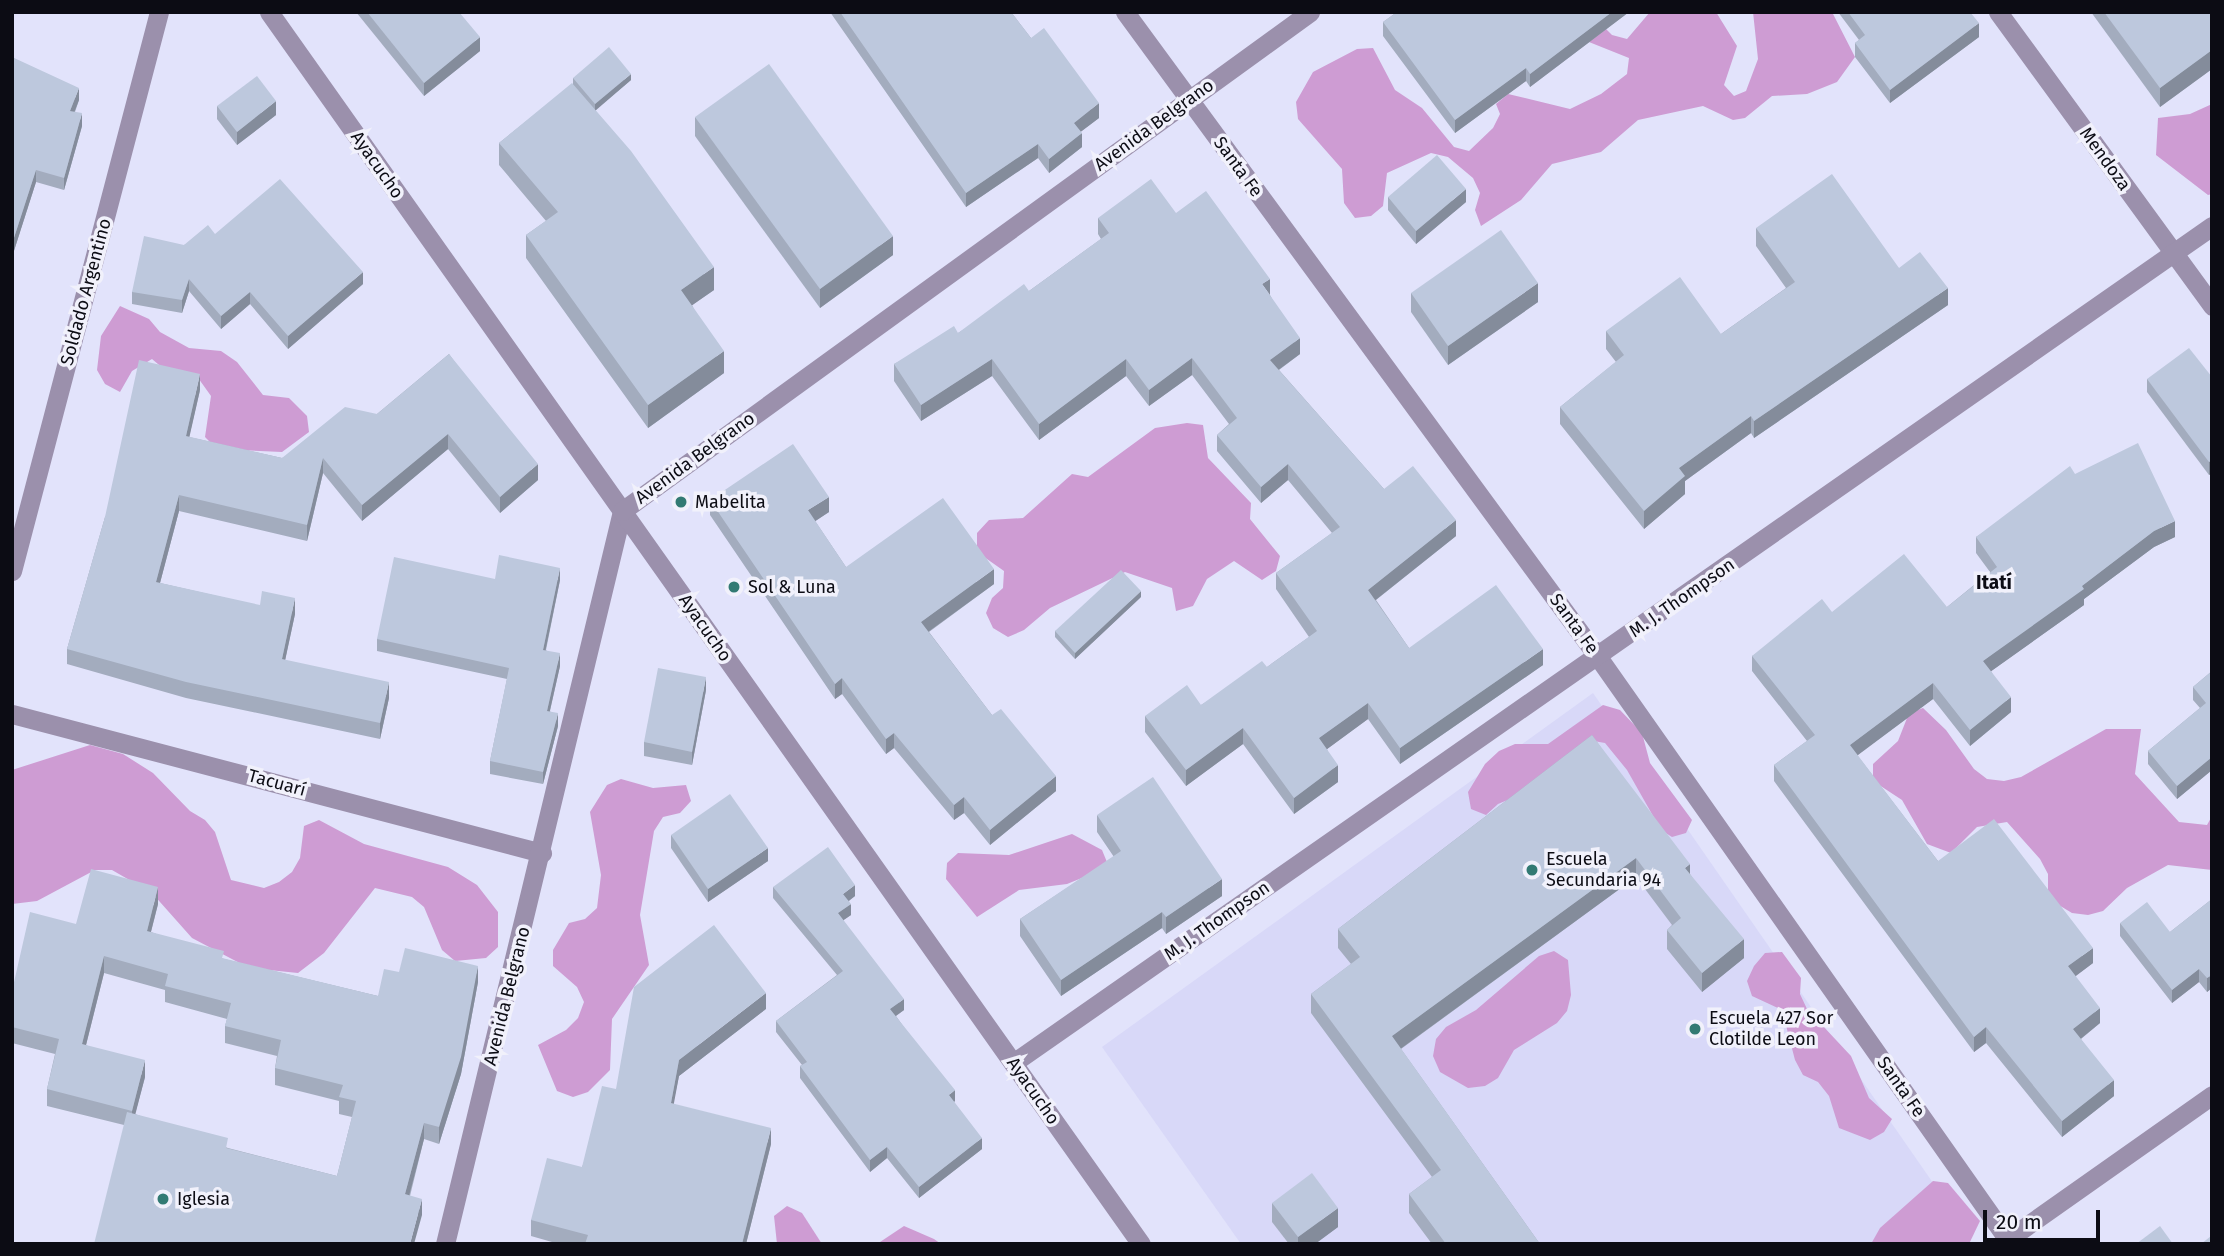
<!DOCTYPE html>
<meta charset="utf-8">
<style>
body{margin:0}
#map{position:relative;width:2224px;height:1256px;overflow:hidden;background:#e2e3fb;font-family:"Fira Sans",sans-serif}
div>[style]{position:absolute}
.built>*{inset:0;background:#d8d8f8}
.forest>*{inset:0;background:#ce9cd3}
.minor>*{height:19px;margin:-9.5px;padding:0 9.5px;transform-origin:9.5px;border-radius:9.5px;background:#9b90ac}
.tertiary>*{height:19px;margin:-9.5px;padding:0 9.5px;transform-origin:9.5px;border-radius:9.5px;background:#9b90ac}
.wall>*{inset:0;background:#a3acbe}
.shaded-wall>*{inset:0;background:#848c9b}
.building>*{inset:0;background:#bdc8dd}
.dots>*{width:19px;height:19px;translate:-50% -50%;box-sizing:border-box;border:4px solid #f1f1fb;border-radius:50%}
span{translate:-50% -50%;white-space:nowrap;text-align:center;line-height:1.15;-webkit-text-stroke:7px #f1f1fb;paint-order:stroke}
.street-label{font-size:18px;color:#0c0c14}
.poi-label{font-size:18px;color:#0c0c14}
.left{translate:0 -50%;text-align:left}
.neighbourhood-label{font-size:19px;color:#0c0c14;font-weight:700}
.frame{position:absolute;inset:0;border:14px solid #0c0c14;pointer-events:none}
.scale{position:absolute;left:1983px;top:1210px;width:117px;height:32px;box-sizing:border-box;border:4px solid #0c0c14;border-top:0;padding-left:9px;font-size:21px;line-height:24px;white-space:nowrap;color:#0c0c14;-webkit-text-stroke:5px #f1f1fb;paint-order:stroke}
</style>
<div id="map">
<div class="built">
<i style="clip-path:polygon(1593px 693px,1956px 1216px,1916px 1244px,1241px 1244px,1102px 1047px)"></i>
</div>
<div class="forest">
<i style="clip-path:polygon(1589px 12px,1612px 35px,1627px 39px,1650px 12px,1716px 12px,1737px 46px,1724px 85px,1734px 96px,1746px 91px,1758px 59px,1753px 12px,1832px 12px,1855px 57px,1837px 82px,1807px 94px,1772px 96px,1745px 118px,1733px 120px,1703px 106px,1638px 120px,1601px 152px,1552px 164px,1521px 200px,1481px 226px,1475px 210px,1480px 193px,1473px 178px,1448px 157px,1431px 153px,1387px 173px,1383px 206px,1371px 216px,1355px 218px,1344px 203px,1342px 169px,1298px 119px,1296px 102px,1313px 72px,1357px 49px,1373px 48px,1395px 90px,1422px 108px,1454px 147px,1469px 151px,1493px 128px,1500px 114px,1496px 104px,1508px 94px,1570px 109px,1601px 94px,1627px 74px,1629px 58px,1584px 40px)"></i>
<i style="clip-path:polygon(2212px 104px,2212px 194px,2208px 195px,2156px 155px,2158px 118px,2190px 114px)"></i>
<i style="clip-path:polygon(120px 306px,149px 319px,160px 332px,189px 348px,221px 351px,237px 362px,263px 395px,289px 398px,307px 416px,309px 432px,282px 452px,217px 449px,205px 437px,211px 396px,196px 375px,165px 370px,152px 359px,132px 371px,120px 392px,105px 384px,97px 370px,101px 336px)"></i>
<i style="clip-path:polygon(1187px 423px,1203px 425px,1208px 458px,1251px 503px,1250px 519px,1280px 556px,1276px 571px,1262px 580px,1234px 561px,1207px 579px,1193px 606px,1176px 611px,1172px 588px,1125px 572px,1050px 608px,1024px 630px,1008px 637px,993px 628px,986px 613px,992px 598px,1003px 588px,1004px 571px,977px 552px,977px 533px,989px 520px,1023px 518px,1072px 474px,1088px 477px,1155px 428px)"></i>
<i style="clip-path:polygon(1603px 705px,1620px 710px,1642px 733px,1650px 763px,1692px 820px,1686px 833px,1672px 837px,1661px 830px,1627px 770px,1605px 743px,1588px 740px,1543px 785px,1498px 804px,1486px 815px,1471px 809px,1468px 792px,1485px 764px,1499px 751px,1515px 744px,1548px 744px)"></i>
<i style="clip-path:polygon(1923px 708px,1946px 730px,1974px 769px,1987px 779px,2004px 781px,2021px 777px,2106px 729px,2141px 729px,2135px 774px,2179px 822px,2207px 825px,2212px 816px,2212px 870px,2168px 865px,2127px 888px,2103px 911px,2088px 915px,2072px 913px,2057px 904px,2048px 892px,2048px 874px,2040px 859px,2007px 822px,1977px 827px,1951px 853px,1927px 844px,1902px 800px,1873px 781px,1873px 764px,1898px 741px,1909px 713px)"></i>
<i style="clip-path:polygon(90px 745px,123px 754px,153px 773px,190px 811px,205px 820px,215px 832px,231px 880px,264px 888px,279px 882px,292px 872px,300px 858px,304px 826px,319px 820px,364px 844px,448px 867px,477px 885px,498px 912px,498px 947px,486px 958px,455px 961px,442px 950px,424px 907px,412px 897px,375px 888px,324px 953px,298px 973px,249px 968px,192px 938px,152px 893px,112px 870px,95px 870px,37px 901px,12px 904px,12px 770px)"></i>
<i style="clip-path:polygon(621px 779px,653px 788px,686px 785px,691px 801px,680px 813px,663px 817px,654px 831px,640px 915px,649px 965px,612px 1019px,610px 1070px,588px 1092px,573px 1097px,557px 1091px,538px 1045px,566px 1030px,578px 1018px,584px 1002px,577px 987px,553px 966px,553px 950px,569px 923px,585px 919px,597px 908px,601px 875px,590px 812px,607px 785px)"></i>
<i style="clip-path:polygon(1072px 834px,1102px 850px,1109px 867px,1067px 884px,1019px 890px,977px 917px,946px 879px,947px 863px,958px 853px,1009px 855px)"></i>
<i style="clip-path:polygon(1554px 951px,1568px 960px,1571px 995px,1567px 1011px,1557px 1023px,1514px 1050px,1498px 1078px,1485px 1086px,1468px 1088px,1440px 1072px,1433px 1056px,1436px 1039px,1446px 1027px,1476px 1010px,1539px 956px)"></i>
<i style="clip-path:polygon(1782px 952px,1801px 978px,1800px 994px,1807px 1009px,1851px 1056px,1869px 1098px,1892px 1119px,1884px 1132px,1870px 1140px,1839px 1128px,1829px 1096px,1818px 1082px,1803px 1075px,1795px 1060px,1782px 1010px,1752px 996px,1747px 981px,1754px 966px,1765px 953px)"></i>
<i style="clip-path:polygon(1933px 1181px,1948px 1183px,1980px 1221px,1969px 1244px,1871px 1244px,1880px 1228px)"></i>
<i style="clip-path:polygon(787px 1206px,802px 1213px,822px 1244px,777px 1244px,774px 1216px)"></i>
<i style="clip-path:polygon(904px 1226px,934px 1239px,941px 1244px,877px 1244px)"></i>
</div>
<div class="minor">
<i style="left:1125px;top:12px;width:800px;rotate:53.75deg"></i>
<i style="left:1598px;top:657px;width:718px;rotate:54.87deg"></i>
<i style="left:1998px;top:12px;width:364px;rotate:53.9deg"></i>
<i style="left:12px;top:571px;width:578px;rotate:-75.27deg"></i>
<i style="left:12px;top:714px;width:548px;rotate:14.7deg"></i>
<i style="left:1013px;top:1063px;width:1462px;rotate:-34.92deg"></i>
<i style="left:445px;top:1244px;width:754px;rotate:-76.42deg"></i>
<i style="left:2001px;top:1244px;width:258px;rotate:-35.2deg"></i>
</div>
<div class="tertiary">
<i style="left:269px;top:12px;width:1509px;rotate:54.71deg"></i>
<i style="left:622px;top:511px;width:850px;rotate:-35.95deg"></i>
</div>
<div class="wall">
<i style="clip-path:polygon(356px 12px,459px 12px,480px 51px,424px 96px)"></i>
<i style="clip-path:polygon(830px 12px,1011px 12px,1031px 38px,1099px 118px,1080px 132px,1082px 147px,1049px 173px,1038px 158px,966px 207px)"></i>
<i style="clip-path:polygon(1397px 12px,1629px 12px,1530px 87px,1526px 81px,1455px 133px,1383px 36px,1383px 22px)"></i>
<i style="clip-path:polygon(1838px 12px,1970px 12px,1979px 37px,1890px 103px,1855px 57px,1855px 43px,1859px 40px)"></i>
<i style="clip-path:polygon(2091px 12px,2212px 12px,2212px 69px,2160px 107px)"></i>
<i style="clip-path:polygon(12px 57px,79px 100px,75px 112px,82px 126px,64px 190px,36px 182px,12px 257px)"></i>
<i style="clip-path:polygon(573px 78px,631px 80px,595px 110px,714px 290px,692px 305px,724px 373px,648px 428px,526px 258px,526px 235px,546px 221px,499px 165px,499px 143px,573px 84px)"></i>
<i style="clip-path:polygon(217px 106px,276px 115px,237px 145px,217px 119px)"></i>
<i style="clip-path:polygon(695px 117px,893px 255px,820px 308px,695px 136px)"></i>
<i style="clip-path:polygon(1388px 197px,1466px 202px,1416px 244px,1388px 210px)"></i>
<i style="clip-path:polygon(1176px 213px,1270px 295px,1300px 354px,1279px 370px,1384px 489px,1456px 536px,1376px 600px,1409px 648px,1543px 665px,1400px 764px,1368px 719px,1327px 749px,1338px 782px,1294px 814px,1243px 744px,1186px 786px,1145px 732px,1145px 716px,1201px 705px,1267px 667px,1309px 637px,1276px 589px,1276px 573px,1332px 533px,1288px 480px,1261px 503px,1217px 451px,1217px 435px,1229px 424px,1192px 375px,1149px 406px,1126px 376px,1039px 440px,992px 376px,921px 421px,894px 381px,894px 364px,958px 333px,1029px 291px,1101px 239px,1098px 234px,1098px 218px)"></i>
<i style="clip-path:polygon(1756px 228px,1899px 268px,1948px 305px,1754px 438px,1751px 433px,1685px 481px,1685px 494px,1644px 529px,1560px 424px,1560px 407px,1616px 362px,1606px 349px,1606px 331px,1721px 334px,1786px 288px,1756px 246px)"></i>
<i style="clip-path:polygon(215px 234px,363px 284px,288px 349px,250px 304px,221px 329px,189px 291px,182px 313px,132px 304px,132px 292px,184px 245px)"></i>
<i style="clip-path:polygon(1411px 293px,1538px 302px,1448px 365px,1411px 312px)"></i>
<i style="clip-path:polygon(449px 354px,538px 480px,500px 513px,448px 449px,362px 521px,323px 473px,307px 541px,179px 511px,160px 583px,295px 614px,285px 660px,389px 698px,380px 739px,186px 698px,67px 664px,67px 649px,105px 517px,200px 390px,189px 437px,282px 458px,377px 414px)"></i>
<i style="clip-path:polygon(2212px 377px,2212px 473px,2209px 475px,2147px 392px,2147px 379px)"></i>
<i style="clip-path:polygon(2075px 474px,2175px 537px,2154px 547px,2084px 599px,2084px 605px,1991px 671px,2011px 712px,1970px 746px,1933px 699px,1857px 755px,1938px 861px,2093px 963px,2075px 976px,2100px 1023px,2081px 1039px,2114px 1096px,2062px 1137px,1986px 1043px,1974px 1052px,1774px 781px,1774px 765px,1807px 741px,1752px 671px,1752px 656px,1832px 612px,1947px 607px,1990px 572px,1976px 553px,1976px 537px)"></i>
<i style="clip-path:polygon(710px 500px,829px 512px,815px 521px,846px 567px,994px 584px,929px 632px,992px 715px,1056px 791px,990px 845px,964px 813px,954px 820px,894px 748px,886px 754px,842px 694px,835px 699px,710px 515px)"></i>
<i style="clip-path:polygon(495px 579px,560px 580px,546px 650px,560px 666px,550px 711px,558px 726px,543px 784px,490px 774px,490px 761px,507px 679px,377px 651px,377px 639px)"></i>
<i style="clip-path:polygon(1141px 597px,1075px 659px,1055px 637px,1055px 631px)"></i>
<i style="clip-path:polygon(2212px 671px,2212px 770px,2177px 799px,2148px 764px,2148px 751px,2200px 708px,2193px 700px,2193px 687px)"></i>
<i style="clip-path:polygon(706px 690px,692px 765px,644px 756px,644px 742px)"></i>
<i style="clip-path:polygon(1592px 735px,1690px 874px,1744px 958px,1702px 992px,1667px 949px,1667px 930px,1672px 925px,1636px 877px,1401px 1049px,1540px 1244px,1432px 1244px,1409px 1213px,1409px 1194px,1432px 1177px,1311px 1013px,1311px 994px,1351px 964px,1338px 948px,1338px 929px)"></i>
<i style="clip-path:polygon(1097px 815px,1222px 896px,1166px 934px,1162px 928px,1061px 996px,1020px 936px,1020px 919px,1114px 857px,1097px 832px)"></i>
<i style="clip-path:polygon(671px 835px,768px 861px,708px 902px,671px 848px)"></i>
<i style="clip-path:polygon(773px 887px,855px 896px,849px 901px,851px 915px,843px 920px,904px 1010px,896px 1016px,955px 1101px,954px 1102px,982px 1149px,919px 1198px,887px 1158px,870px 1172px,800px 1078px,800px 1066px,802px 1065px,776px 1032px,776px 1021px,837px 975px,773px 898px)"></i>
<i style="clip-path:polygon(2212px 899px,2212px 988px,2207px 992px,2199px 982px,2172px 1003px,2120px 936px,2120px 923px,2170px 932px)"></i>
<i style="clip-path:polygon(evenodd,158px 904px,151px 932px,224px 959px,378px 996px,399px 972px,478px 982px,461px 1074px,439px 1144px,424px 1139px,410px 1196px,422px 1215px,124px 1125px,47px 1106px,47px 1089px,55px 1054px,12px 1043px,12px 991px,76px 924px,158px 904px,104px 973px,165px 990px,165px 1002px,227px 1019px,225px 1026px,225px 1043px,277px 1056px,275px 1068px,275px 1085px,339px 1101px,339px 1114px,352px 1117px,337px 1176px,228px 1148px,135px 1114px,145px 1077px,86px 1045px,104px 973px)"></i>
<i style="clip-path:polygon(766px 1009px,679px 1076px,673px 1104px,771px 1144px,746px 1244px,559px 1244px,531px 1236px,531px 1220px,582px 1167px,616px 1089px)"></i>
<i style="clip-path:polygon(1272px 1203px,1338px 1227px,1315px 1244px,1289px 1244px,1272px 1222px)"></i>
</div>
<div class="shaded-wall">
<i style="clip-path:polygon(1612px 12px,1629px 12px,1530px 87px,1530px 74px)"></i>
<i style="clip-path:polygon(1979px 23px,1979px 37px,1890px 103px,1890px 90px)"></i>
<i style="clip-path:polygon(480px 37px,480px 51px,424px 96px,424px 83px)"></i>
<i style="clip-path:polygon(2212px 50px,2212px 69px,2160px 107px,2160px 88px)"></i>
<i style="clip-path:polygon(1526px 68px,1526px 81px,1455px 133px,1455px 120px)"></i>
<i style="clip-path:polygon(631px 74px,631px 80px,595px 111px,595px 104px)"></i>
<i style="clip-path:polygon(79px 88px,79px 100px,70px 123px,70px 111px)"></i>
<i style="clip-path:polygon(276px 101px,276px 115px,237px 145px,237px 132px)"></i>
<i style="clip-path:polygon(1099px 103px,1099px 118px,1074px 137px,1074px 123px)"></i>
<i style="clip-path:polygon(82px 113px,82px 126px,64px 190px,64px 178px)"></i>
<i style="clip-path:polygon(1082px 133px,1082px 147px,1049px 173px,1049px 159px)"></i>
<i style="clip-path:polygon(1038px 144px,1038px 158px,966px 207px,966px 193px)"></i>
<i style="clip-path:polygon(36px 170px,36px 182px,12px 257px,12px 244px)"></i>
<i style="clip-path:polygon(1466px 189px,1466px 202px,1416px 244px,1416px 231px)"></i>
<i style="clip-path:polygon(893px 236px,893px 255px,820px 308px,820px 289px)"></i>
<i style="clip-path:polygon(714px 267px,714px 290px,681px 313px,681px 290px)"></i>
<i style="clip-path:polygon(363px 272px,363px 284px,288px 349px,288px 336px)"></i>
<i style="clip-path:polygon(189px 279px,189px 291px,182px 313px,182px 300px)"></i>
<i style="clip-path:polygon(1270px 279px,1270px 295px,1262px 284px)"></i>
<i style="clip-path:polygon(1538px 283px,1538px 302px,1448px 365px,1448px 346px)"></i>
<i style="clip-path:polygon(1948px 288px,1948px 305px,1754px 438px,1754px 421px)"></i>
<i style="clip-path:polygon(250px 292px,250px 304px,221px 329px,221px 316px)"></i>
<i style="clip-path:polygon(1300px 338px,1300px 354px,1270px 376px,1270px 360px)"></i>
<i style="clip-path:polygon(724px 351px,724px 373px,648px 428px,648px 405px)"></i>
<i style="clip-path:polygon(1192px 358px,1192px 375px,1149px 406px,1149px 390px)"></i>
<i style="clip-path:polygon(992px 359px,992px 376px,921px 421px,921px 405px)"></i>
<i style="clip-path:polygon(1126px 359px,1126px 376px,1039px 440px,1039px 424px)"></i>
<i style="clip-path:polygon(200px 374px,200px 390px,186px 452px,186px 436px)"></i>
<i style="clip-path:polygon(1751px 416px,1751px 433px,1685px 481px,1685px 494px,1644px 529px,1644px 511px,1679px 468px)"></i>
<i style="clip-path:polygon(448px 434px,448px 449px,362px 521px,362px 505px)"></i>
<i style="clip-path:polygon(323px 458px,323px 473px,307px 541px,307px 525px)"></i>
<i style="clip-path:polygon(2212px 460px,2212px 473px,2209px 475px,2209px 462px)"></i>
<i style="clip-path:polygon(538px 464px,538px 480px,500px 513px,500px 497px)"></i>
<i style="clip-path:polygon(1288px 464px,1288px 480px,1261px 503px,1261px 487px)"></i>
<i style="clip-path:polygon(179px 495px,179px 511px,156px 598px,156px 582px)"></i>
<i style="clip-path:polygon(829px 497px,829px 512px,808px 526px,808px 510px)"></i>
<i style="clip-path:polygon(1456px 520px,1456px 536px,1368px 606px,1368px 590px)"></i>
<i style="clip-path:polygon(2175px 521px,2175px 537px,2154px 547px,2084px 599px,2084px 605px,1983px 677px,1983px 661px,2154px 531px)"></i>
<i style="clip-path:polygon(560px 568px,560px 580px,543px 662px,543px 650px)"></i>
<i style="clip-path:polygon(994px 569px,994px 584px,921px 637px,921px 622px)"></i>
<i style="clip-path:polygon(1141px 591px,1141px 597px,1075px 659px,1075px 653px)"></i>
<i style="clip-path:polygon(295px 598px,295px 614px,282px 675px,282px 659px)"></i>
<i style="clip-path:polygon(1543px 649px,1543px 665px,1400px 764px,1400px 748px)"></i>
<i style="clip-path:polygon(560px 653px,560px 666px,547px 723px,547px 711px)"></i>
<i style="clip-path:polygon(706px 677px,706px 690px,692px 765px,692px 752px)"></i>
<i style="clip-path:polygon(842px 678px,842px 694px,835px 699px,835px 684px)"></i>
<i style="clip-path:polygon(389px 682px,389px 698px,380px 739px,380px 723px)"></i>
<i style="clip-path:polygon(1933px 683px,1933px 699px,1850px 761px,1850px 745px)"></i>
<i style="clip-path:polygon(2011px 697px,2011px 712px,1970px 746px,1970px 730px)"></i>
<i style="clip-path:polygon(1368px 703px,1368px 719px,1319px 755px,1319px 738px)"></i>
<i style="clip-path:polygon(558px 713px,558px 726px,543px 784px,543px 772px)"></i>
<i style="clip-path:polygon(1243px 728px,1243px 744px,1186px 786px,1186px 770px)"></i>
<i style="clip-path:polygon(894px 733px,894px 748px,886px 754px,886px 739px)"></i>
<i style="clip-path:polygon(2212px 757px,2212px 770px,2177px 799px,2177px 786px)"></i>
<i style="clip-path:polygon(1338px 765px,1338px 782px,1294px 814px,1294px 798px)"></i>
<i style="clip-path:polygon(1056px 776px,1056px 791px,990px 845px,990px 830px)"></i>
<i style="clip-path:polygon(964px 797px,964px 813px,954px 820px,954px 805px)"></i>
<i style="clip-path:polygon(768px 848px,768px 861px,708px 902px,708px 889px)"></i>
<i style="clip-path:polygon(1636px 858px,1636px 877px,1392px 1055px,1392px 1036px)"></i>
<i style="clip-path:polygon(1690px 864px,1690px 883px,1685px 868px)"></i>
<i style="clip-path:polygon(1222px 879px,1222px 896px,1166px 934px,1166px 917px)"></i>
<i style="clip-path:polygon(855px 885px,855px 896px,843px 905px,843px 894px)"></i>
<i style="clip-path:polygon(158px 887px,158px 904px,147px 947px,147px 931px)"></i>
<i style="clip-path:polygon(851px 904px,851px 915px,838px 924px,838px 913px)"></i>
<i style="clip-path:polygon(1162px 912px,1162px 928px,1061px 996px,1061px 980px)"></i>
<i style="clip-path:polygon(1744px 939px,1744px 958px,1702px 992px,1702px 973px)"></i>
<i style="clip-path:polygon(2093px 948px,2093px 963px,2068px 982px,2068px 966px)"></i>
<i style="clip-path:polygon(104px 956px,104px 973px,82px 1061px,82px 1044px)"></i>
<i style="clip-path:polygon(478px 966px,478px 982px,461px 1074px,439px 1144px,439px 1127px)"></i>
<i style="clip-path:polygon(2199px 969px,2199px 982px,2172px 1003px,2172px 990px)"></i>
<i style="clip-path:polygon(2212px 975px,2212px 988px,2207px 992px,2207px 978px)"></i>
<i style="clip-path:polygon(766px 993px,766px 1009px,679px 1076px,671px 1119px,671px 1103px,679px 1060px)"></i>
<i style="clip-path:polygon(904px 999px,904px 1010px,890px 1020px,890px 1009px)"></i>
<i style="clip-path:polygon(2100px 1008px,2100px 1023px,2073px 1045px,2073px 1029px)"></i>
<i style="clip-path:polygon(1986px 1027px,1986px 1043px,1974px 1052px,1974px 1037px)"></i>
<i style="clip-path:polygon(145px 1060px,145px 1077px,132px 1127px,132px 1111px)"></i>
<i style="clip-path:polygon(2114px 1080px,2114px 1096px,2062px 1137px,2062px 1121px)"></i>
<i style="clip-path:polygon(955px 1090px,955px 1101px,949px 1106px,949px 1095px)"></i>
<i style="clip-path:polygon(424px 1123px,424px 1139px,405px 1211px,405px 1194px)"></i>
<i style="clip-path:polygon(771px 1128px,771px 1144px,746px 1244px,742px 1244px)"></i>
<i style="clip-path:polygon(982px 1138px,982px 1149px,919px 1198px,919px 1187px)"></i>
<i style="clip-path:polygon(887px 1147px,887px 1158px,870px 1172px,870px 1160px)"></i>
<i style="clip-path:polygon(422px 1199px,422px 1215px,414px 1244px,410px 1244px)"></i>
<i style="clip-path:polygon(1338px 1208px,1338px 1227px,1315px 1244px,1298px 1244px,1298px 1237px)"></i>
</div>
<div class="building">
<i style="clip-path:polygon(367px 12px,459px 12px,480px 37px,424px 83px)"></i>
<i style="clip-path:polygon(840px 12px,1011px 12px,1031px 38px,1044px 28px,1099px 103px,1074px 123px,1082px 133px,1049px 159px,1038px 144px,966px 193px)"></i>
<i style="clip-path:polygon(1397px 12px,1612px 12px,1530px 74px,1526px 68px,1455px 120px,1383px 22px)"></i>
<i style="clip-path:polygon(1848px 12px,1970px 12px,1979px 23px,1890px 90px,1855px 43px,1865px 35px)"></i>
<i style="clip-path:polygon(2104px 12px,2212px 12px,2212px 50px,2160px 88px)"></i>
<i style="clip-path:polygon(609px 47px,631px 74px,595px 104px,573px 78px)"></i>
<i style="clip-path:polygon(12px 57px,79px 88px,70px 111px,82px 113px,64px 178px,36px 170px,12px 244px)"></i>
<i style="clip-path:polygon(769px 64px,893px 236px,820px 289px,695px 117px)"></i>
<i style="clip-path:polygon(257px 76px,276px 101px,237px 132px,217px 106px)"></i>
<i style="clip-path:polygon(572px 83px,631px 151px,714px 267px,681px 290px,724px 351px,648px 405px,526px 235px,558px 212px,499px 143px)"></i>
<i style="clip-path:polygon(1437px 155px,1466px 189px,1416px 231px,1388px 197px)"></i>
<i style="clip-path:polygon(1832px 174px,1899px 268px,1920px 252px,1948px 288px,1754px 421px,1751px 416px,1679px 468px,1685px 476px,1644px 511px,1560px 407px,1624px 355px,1606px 331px,1680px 277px,1721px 334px,1795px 282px,1756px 228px)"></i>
<i style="clip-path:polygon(280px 179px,363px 272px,288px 336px,250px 292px,221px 316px,189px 279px,182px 300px,132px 292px,144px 236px,184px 245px,208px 225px,215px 234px)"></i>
<i style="clip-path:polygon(1151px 179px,1176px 213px,1206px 191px,1270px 279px,1262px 284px,1300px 338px,1270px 360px,1384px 489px,1413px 466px,1456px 520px,1368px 590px,1409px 648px,1496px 585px,1543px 649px,1400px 748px,1368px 703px,1319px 738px,1338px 765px,1294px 798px,1243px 728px,1186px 770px,1145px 716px,1187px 685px,1201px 705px,1262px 661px,1267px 667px,1317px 631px,1276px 573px,1340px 527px,1288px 464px,1261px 487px,1217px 435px,1237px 418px,1192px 358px,1149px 390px,1126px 359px,1039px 424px,992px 359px,921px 405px,894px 364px,954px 326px,958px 333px,1024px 284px,1029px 291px,1109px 233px,1098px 218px)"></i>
<i style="clip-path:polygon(1501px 230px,1538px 283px,1448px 346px,1411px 293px)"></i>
<i style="clip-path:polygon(2189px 348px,2212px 377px,2212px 460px,2209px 462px,2147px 379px)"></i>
<i style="clip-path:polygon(449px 354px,538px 464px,500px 497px,448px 434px,362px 505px,323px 458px,307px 525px,179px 495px,156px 582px,260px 605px,262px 591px,295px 598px,282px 659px,389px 682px,380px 723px,186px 682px,67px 649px,105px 517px,139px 360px,200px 374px,186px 436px,282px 458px,345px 407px,377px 414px)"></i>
<i style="clip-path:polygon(2138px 443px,2175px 521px,2154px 531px,2082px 586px,2084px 589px,1983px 661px,2011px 697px,1970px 730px,1933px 683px,1850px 745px,1938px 861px,1994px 819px,2093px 948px,2068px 966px,2100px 1008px,2073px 1029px,2114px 1080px,2062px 1121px,1986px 1027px,1974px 1037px,1774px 765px,1815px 735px,1752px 656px,1822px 599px,1832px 612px,1904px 554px,1947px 607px,1997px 567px,1976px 537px,2070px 466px,2075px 474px)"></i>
<i style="clip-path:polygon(793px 444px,829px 497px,808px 510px,846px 567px,943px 498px,994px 569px,921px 622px,992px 715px,1001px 709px,1056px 776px,990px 830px,964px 797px,954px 805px,894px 733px,886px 739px,842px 678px,835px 684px,710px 500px)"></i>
<i style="clip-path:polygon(499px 555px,560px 568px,543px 650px,560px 653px,547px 711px,558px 713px,543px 772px,490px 761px,509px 668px,377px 639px,394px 557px,495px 579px)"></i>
<i style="clip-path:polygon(1121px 570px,1141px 591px,1075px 653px,1055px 631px)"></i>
<i style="clip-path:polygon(658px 668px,706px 677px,692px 752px,644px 742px)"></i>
<i style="clip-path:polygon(2212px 671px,2212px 757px,2177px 786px,2148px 751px,2206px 703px,2193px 687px)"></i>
<i style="clip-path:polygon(1592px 735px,1690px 864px,1685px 868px,1744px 939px,1702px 973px,1667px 930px,1681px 918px,1636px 858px,1392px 1036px,1540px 1244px,1446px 1244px,1409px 1194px,1441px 1170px,1311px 994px,1360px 957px,1338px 929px)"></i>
<i style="clip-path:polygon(1153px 777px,1222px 879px,1166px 917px,1162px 912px,1061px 980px,1020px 919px,1121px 851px,1097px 815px)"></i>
<i style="clip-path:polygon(730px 794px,768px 848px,708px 889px,671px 835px)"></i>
<i style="clip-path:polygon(828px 847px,855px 885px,843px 894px,851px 904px,838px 913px,904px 999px,890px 1009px,955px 1090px,949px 1095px,982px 1138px,919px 1187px,887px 1147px,870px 1160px,800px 1066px,807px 1062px,776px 1021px,843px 971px,773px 887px)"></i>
<i style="clip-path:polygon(91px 869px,158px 887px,147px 931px,224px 951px,222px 958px,378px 996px,384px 969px,399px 972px,405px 948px,478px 966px,461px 1057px,439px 1127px,424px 1123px,405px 1194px,422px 1199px,410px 1244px,94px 1244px,127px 1112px,228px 1138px,226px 1148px,337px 1176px,356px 1101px,339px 1097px,343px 1085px,275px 1068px,281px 1040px,225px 1026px,231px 1003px,165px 986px,168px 974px,104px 956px,82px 1044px,145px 1060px,132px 1111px,47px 1089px,59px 1039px,12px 1027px,12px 991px,30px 912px,76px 924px)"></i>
<i style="clip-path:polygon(2212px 899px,2212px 975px,2207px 978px,2199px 969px,2172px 990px,2120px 923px,2147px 902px,2170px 932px)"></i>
<i style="clip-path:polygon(714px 925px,766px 993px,679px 1060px,671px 1103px,771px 1128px,742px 1244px,585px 1244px,588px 1235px,531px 1220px,547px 1158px,582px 1167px,602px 1086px,616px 1089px,634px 987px)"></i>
<i style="clip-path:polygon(1312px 1173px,1338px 1208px,1298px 1237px,1272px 1203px)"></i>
<i style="clip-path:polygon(2160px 1226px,2173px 1244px,2136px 1244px)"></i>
<i style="clip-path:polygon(2211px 1236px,2212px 1244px,2201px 1244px)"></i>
</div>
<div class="dots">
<i style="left:681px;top:502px;background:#327a73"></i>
<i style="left:734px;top:587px;background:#327a73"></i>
<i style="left:1532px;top:870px;background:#327a73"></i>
<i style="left:1695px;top:1029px;background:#327a73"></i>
<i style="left:163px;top:1199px;background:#327a73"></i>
</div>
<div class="street-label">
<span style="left:1154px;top:125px;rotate:-36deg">Avenida Belgrano</span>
<span style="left:2105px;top:159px;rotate:54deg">Mendoza</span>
<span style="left:377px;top:165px;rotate:55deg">Ayacucho</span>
<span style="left:1238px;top:167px;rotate:54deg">Santa Fe</span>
<span style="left:86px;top:292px;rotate:-75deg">Soldado Argentino</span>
<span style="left:695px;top:458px;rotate:-36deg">Avenida Belgrano</span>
<span style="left:1682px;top:598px;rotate:-35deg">M. J. Thompson</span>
<span style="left:1574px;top:624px;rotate:54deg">Santa Fe</span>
<span style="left:705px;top:628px;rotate:55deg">Ayacucho</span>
<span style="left:277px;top:783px;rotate:15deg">Tacuarí</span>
<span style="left:1217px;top:921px;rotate:-35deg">M. J. Thompson</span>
<span style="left:507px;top:996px;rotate:-76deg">Avenida Belgrano</span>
<span style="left:1901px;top:1087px;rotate:55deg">Santa Fe</span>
<span style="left:1033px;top:1091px;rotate:55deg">Ayacucho</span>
</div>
<div class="poi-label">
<span class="left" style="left:695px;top:502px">Mabelita</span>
<span class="left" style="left:748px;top:587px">Sol &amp; Luna</span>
<span class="left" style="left:1546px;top:870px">Escuela<br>Secundaria 94</span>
<span class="left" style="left:1709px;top:1029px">Escuela 427 Sor<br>Clotilde Leon</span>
<span class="left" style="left:177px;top:1199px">Iglesia</span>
</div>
<div class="neighbourhood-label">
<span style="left:1994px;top:583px">Itatí</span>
</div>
<div class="frame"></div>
<div class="scale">20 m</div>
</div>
